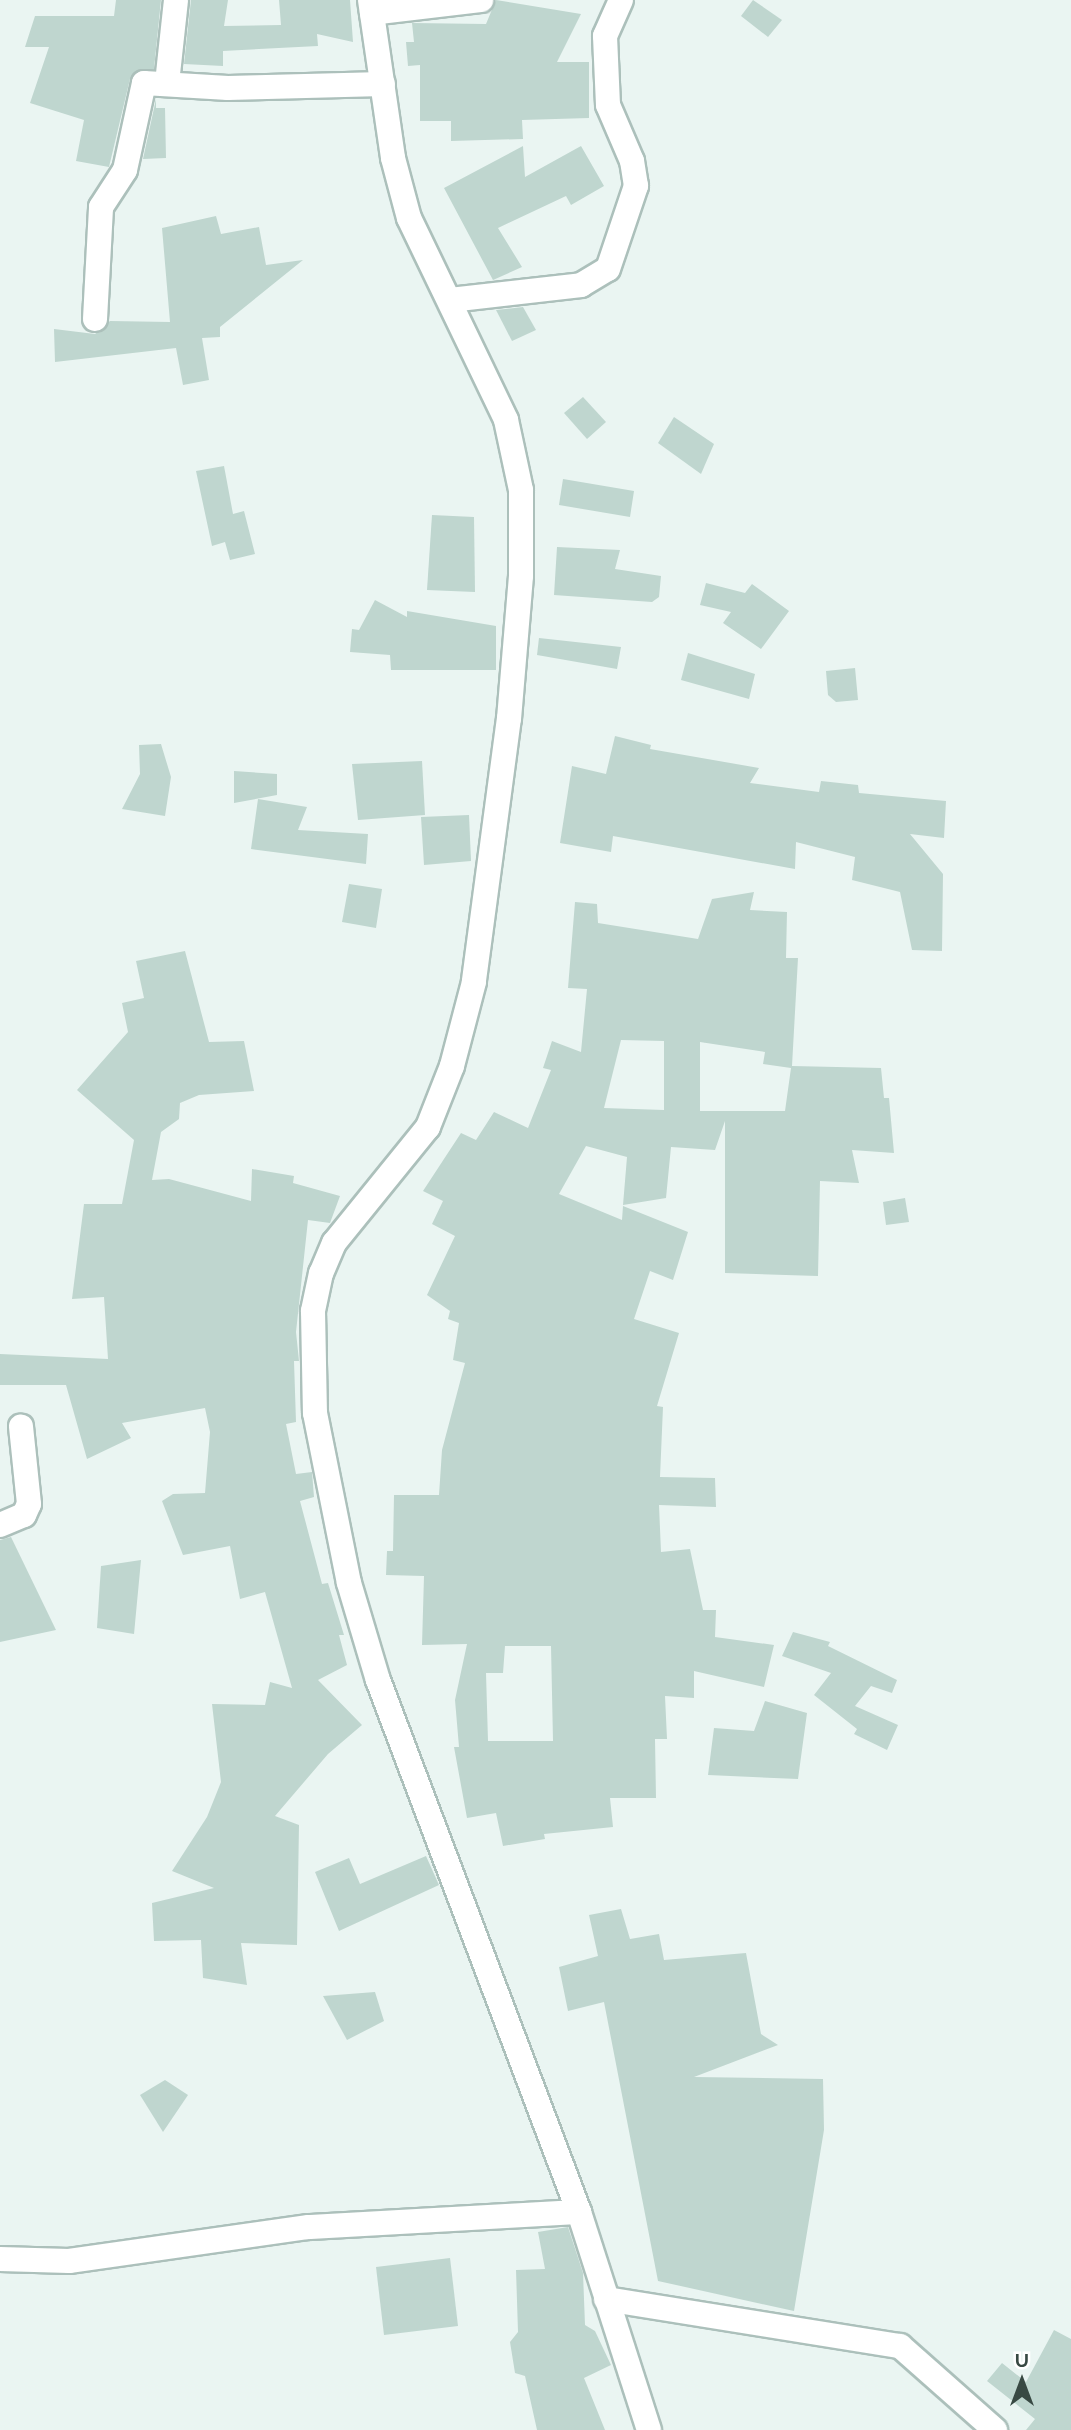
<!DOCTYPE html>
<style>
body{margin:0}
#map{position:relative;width:1071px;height:2430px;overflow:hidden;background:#eaf5f2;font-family:Raleway,sans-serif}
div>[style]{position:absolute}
.building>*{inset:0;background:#bfd6cf}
.roads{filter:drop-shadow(2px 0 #acc0bb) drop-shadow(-2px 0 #acc0bb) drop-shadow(0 2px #acc0bb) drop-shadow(0 -2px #acc0bb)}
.minor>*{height:24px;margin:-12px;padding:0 12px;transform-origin:12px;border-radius:12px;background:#fff}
span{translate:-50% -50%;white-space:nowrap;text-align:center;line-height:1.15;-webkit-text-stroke:5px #fff;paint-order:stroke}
.north{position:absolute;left:987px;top:2346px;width:70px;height:70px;-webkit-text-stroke:5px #fff;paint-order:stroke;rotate:0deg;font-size:19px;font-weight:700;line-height:28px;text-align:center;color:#384943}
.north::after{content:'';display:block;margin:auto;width:24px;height:32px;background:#384943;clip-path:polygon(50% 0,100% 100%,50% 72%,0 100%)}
</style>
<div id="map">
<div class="building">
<i style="clip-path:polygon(116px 0,161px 0,154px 69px,138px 70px,130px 79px,109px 167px,76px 161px,84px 120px,30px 103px,49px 47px,25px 47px,35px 16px,114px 16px)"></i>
<i style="clip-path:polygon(191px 0,228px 0,224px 26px,281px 25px,279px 0,350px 0,353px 42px,317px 34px,318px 46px,223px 51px,223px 66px,184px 64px)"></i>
<i style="clip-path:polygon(496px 0,581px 14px,557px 62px,589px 62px,589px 118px,522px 120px,523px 139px,451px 141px,451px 121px,420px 121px,420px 65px,408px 66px,406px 42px,414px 42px,412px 23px,486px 24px)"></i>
<i style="clip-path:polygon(753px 0,782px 20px,768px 37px,741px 16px)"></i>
<i style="clip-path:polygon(156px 99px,156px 108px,165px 108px,166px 158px,143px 159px)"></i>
<i style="clip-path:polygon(523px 146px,525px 177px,581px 146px,604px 186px,571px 205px,566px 196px,498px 228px,522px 267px,493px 280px,444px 188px)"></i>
<i style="clip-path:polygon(216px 216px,221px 234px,259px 227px,266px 265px,303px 260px,220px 327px,220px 337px,202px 338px,209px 380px,183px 385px,176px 348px,55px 362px,54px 329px,95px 334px,110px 321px,170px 322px,162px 228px)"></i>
<i style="clip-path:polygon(523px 307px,536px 330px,512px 341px,496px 310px)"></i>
<i style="clip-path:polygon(583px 397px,606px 422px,587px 439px,564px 413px)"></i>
<i style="clip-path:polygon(674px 417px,714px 444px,701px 474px,658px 443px)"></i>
<i style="clip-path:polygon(224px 466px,233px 514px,244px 511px,255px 554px,230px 560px,225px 542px,212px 546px,196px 471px)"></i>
<i style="clip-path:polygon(563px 479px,634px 491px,630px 517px,559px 505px)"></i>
<i style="clip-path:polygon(432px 515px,474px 517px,475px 592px,427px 590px)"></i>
<i style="clip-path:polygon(557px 547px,620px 550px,615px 569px,661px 576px,659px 597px,652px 602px,554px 595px)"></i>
<i style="clip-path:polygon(706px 583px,745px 593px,752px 584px,789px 611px,761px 649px,723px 623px,731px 612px,700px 605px)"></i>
<i style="clip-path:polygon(375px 600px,407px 617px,407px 611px,496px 626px,496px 670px,391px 670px,390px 655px,350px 652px,352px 629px,359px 630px)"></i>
<i style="clip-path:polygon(539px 638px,621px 647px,617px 669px,537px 655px)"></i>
<i style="clip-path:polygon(688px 653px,755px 674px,749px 699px,681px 680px)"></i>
<i style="clip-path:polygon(855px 668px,858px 700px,836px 702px,828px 695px,826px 671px)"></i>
<i style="clip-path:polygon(615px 736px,651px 745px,650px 749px,759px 768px,750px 783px,819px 792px,821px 781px,858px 785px,859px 793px,946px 801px,944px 838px,910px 834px,943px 874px,942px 951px,912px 950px,900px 892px,852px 880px,855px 857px,796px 842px,795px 869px,613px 836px,611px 852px,560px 843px,572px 766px,606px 774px)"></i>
<i style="clip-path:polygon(161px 744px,171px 777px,165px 816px,122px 809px,140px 774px,139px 745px)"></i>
<i style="clip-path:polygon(422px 761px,425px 815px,358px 820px,352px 764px)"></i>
<i style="clip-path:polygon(234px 771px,277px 774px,277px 795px,234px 803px)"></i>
<i style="clip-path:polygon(258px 799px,307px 807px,298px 830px,368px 834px,366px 864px,251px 849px)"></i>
<i style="clip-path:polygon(469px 815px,471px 861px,424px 865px,421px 817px)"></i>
<i style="clip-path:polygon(349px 884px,382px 889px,376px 928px,342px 922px)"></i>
<i style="clip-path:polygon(evenodd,754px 892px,750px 910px,787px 912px,786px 958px,798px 958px,792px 1066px,881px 1068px,884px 1098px,889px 1098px,894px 1153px,852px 1150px,859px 1183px,820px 1181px,818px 1276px,725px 1273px,725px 1121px,715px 1150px,671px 1147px,666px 1198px,623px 1205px,627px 1157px,586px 1146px,559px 1194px,622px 1220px,623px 1206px,688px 1232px,673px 1280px,650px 1271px,634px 1319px,679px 1333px,657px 1406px,663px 1407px,660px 1477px,715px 1478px,716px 1507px,659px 1505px,661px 1552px,690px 1549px,703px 1610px,716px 1610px,715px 1637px,774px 1645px,764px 1687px,694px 1671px,694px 1698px,665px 1696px,667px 1739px,655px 1739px,656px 1798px,610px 1798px,613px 1827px,544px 1834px,545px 1839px,503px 1846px,496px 1813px,467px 1818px,454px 1747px,459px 1747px,455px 1700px,467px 1644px,422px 1645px,424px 1576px,386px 1575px,387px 1551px,393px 1551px,394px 1495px,439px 1495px,442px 1450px,465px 1363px,453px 1360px,459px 1323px,448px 1319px,450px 1311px,427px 1295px,455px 1236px,432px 1224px,443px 1201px,423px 1191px,461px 1133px,476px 1140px,494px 1112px,528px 1128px,551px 1070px,543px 1068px,552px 1041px,581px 1052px,587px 989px,568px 988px,575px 902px,597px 904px,598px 923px,698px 939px,712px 899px,754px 892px,621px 1040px,664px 1041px,664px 1110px,604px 1108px,621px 1040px,754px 892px,700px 1042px,765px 1052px,763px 1064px,791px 1068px,785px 1111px,700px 1111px,700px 1042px,754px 892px,505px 1646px,551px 1646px,553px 1741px,488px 1741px,486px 1673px,503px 1673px,505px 1646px)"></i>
<i style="clip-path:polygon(185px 951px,209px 1042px,244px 1041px,254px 1091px,199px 1095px,180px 1103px,179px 1119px,161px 1132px,152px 1180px,169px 1179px,251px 1201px,252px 1169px,294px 1176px,293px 1183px,340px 1196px,330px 1223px,308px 1220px,296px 1332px,299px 1361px,294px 1361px,296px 1422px,286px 1424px,296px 1474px,312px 1472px,314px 1497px,300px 1501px,322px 1584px,328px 1583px,344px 1635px,339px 1635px,347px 1665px,318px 1680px,362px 1725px,328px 1754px,275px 1816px,299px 1825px,297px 1945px,241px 1943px,247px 1985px,203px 1978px,201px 1940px,154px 1941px,152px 1903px,214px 1888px,172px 1871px,207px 1817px,221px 1782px,212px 1704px,265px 1705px,270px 1682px,292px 1688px,265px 1592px,240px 1599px,230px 1546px,183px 1555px,162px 1501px,173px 1494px,205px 1493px,210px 1432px,205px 1408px,122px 1423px,131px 1438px,87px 1459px,66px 1385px,0 1385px,0 1354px,108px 1359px,104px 1297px,72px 1299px,84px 1204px,122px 1204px,134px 1140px,77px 1090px,128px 1032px,122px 1003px,144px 998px,136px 961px)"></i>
<i style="clip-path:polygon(905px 1198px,909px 1222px,886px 1225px,883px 1202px)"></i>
<i style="clip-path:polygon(11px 1537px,56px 1630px,0 1642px,0 1540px)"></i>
<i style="clip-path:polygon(141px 1560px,134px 1634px,97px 1628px,101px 1566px)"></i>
<i style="clip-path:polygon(793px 1632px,830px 1642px,828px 1646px,897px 1680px,892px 1693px,871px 1686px,855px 1706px,898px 1725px,887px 1750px,854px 1734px,857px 1729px,814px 1695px,831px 1673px,782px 1656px)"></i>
<i style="clip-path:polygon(765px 1701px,807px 1713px,798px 1779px,708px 1775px,714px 1728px,754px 1731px)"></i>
<i style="clip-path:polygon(426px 1856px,439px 1885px,339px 1931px,315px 1872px,349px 1858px,360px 1884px)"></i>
<i style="clip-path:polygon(621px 1909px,630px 1939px,659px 1934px,664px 1960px,746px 1953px,761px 2034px,778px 2045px,694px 2077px,823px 2079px,824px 2130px,794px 2311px,658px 2281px,604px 2002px,568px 2011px,559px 1967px,598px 1956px,589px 1915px)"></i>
<i style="clip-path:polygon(375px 1992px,384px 2021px,347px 2040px,323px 1996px)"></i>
<i style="clip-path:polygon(165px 2080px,188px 2095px,163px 2132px,140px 2095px)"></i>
<i style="clip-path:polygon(568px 2227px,583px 2273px,585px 2325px,595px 2331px,611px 2365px,584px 2378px,605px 2430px,537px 2430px,525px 2376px,515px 2373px,510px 2342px,518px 2332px,516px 2270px,545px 2269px,538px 2232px)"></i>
<i style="clip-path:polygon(450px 2258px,458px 2326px,384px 2335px,376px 2267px)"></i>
<i style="clip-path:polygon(1054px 2330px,1071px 2339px,1071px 2430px,1026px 2430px,1035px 2419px,987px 2381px,1002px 2363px,1026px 2382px)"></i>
</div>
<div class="roads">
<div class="minor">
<i style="left:370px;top:0;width:160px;rotate:81.7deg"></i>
<i style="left:393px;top:158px;width:62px;rotate:75.1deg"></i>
<i style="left:409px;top:218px;width:224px;rotate:64.3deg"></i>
<i style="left:506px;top:420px;width:72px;rotate:77.9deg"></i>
<i style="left:521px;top:490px;width:86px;rotate:90deg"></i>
<i style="left:521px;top:576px;width:143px;rotate:94.8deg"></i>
<i style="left:509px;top:718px;width:266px;rotate:97.6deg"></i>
<i style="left:474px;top:982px;width:87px;rotate:104.7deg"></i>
<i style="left:452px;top:1066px;width:66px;rotate:111.5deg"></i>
<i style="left:428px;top:1127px;width:149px;rotate:129deg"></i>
<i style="left:334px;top:1243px;width:33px;rotate:113deg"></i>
<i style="left:321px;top:1273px;width:39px;rotate:102deg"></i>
<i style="left:313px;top:1311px;width:102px;rotate:88.9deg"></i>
<i style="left:315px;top:1413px;width:173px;rotate:78.7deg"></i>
<i style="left:349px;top:1583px;width:101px;rotate:73.4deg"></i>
<i style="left:378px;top:1680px;width:569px;rotate:69.3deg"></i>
<i style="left:579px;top:2212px;width:229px;rotate:72.2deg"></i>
<i style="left:372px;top:13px;width:110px;rotate:-6.8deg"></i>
<i style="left:167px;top:83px;width:83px;rotate:-83.8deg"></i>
<i style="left:450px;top:300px;width:132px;rotate:-6.5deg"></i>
<i style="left:581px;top:285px;width:31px;rotate:-31deg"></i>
<i style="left:608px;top:269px;width:88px;rotate:-71.4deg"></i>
<i style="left:636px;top:186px;width:25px;rotate:-99deg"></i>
<i style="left:632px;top:161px;width:61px;rotate:-113.2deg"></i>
<i style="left:608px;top:105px;width:69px;rotate:-92.5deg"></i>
<i style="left:605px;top:36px;width:39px;rotate:-66deg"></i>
<i style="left:95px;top:319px;width:112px;rotate:-86.9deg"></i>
<i style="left:101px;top:207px;width:44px;rotate:-57deg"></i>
<i style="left:125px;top:170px;width:89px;rotate:-77.7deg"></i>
<i style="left:144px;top:83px;width:84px;rotate:3.4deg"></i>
<i style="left:228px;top:88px;width:155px;rotate:-1.5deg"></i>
<i style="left:0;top:1525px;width:26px;rotate:-23deg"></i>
<i style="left:24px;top:1515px;width:12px;rotate:-66deg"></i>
<i style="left:29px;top:1504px;width:78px;rotate:-95.9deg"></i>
<i style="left:0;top:2259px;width:69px;rotate:1.7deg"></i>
<i style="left:69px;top:2261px;width:242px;rotate:-8.1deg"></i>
<i style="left:309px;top:2227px;width:270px;rotate:-3.2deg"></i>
<i style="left:606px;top:2299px;width:298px;rotate:9.1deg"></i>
<i style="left:900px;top:2346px;width:127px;rotate:41.5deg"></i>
</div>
</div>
<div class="north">U</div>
</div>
